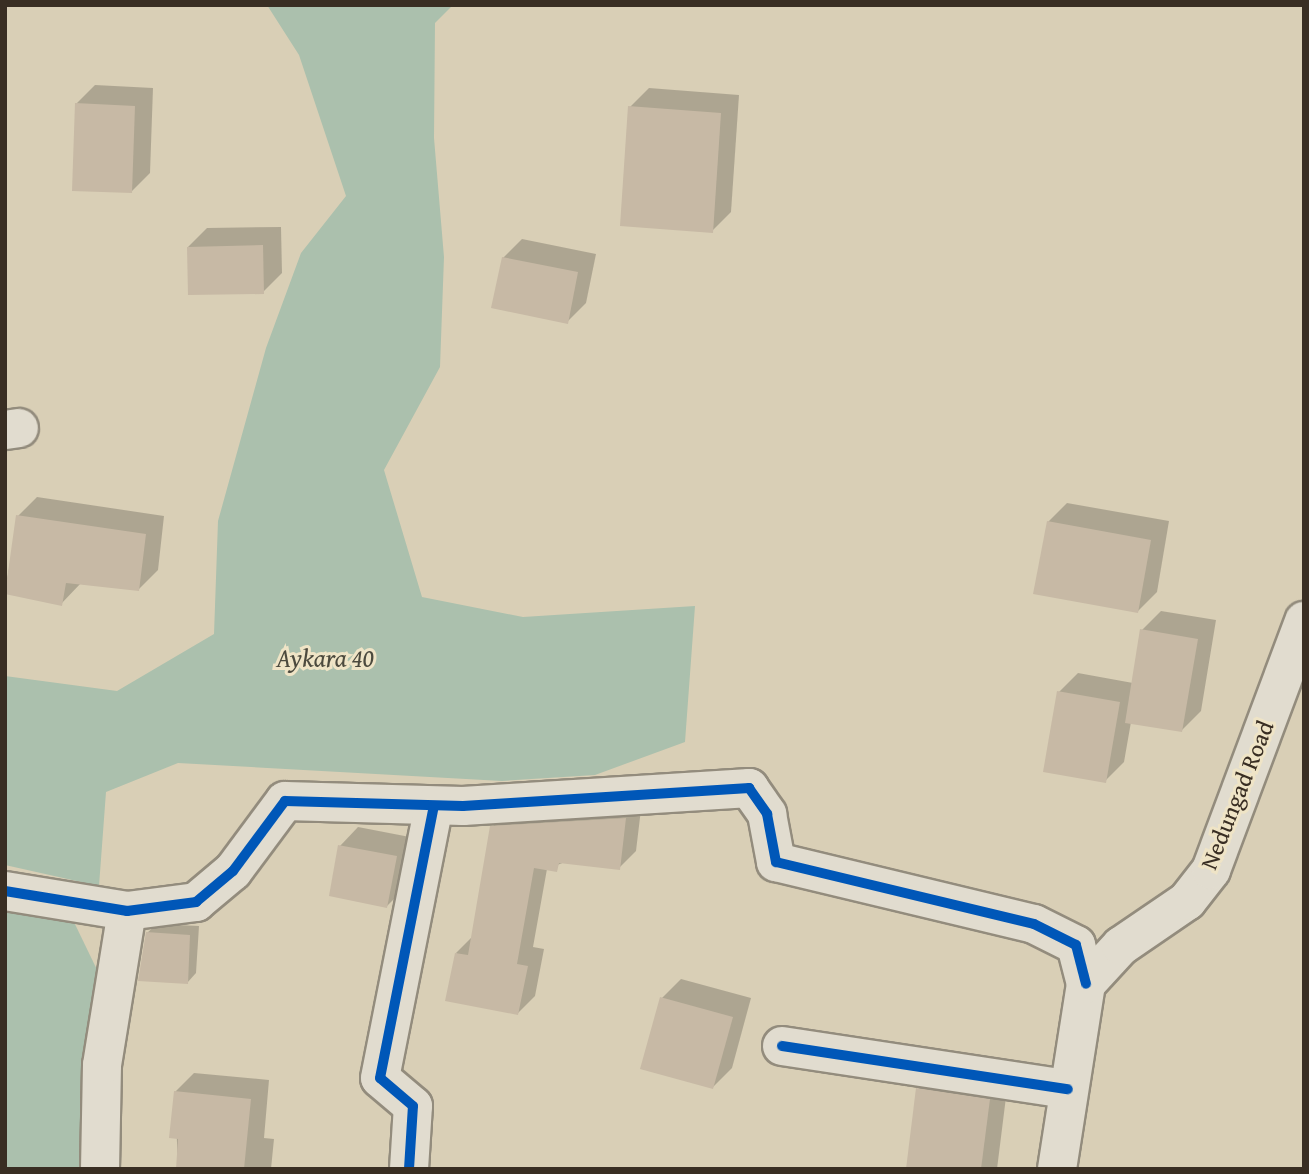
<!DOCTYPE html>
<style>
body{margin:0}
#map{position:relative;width:1309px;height:1174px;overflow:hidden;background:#d9cfb6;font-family:"Gentium Book Plus",serif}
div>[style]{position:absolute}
.water>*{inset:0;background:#abc0ad}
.shadow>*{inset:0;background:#0003}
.building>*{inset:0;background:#c7b9a5}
.roads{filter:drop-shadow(2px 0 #938c7d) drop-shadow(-2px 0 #938c7d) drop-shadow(0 2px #938c7d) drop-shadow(0 -2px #938c7d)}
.street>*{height:38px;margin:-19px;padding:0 19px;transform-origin:19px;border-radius:19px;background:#e1dccf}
.secondary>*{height:38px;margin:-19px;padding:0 19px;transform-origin:19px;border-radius:19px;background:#e1dccf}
.cycleway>*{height:10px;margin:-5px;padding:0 5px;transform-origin:5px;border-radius:5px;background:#0057b8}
span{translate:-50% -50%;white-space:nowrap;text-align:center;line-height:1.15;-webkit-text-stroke:6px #efe4c6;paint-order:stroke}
.street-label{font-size:24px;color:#392e23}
.water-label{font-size:26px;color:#4c4a3e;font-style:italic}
.frame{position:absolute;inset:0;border:7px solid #392e23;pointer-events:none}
</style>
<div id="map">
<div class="water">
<i style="clip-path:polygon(267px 5px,453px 5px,435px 23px,434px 138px,444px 257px,440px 367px,384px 470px,422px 597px,523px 617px,695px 606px,685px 742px,595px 775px,502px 781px,178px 763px,106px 792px,99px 886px,5px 865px,5px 676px,117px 691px,214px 634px,218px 521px,266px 348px,301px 253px,346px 196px,299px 55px)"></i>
<i style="clip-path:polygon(5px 906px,72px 918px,101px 978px,86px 1169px,5px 1169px)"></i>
</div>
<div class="shadow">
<i style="clip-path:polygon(95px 85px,153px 88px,150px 173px,131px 192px,76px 104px)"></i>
<i style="clip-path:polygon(649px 88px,739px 95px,731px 212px,712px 231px,630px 107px)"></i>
<i style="clip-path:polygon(281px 227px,282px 273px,263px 292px,188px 247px,207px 228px)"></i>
<i style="clip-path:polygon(522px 239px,596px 254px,586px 303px,567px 322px,503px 258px)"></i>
<i style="clip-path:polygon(37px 497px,164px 516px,158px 570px,139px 589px,81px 583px,61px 604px,5px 592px,18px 516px)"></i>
<i style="clip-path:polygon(1067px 503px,1169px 521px,1157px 592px,1138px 611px,1048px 522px)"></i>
<i style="clip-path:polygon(1161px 611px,1216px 620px,1201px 711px,1182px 730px,1131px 722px,1124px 762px,1105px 781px,1059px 692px,1078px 673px,1133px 683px,1142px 630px)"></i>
<i style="clip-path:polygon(642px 801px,636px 851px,619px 868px,565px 862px,547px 869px,533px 947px,544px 949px,535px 996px,518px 1013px,456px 953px,472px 937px,492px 827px,509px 810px)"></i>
<i style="clip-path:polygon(358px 827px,415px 838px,406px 887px,387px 906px,340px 846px)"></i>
<i style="clip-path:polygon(157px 924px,199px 926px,196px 973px,187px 983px,147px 933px)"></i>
<i style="clip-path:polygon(681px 979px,751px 998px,732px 1068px,713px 1087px,662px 998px)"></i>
<i style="clip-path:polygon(937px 1070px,1008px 1081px,997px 1169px,911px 1169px,918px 1089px)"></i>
<i style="clip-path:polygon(194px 1073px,269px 1080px,264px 1138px,274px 1139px,271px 1169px,178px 1169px,175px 1092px)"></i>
</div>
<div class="building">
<i style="clip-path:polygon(75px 103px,135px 106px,132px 193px,72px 191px)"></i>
<i style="clip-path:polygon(628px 106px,721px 113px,713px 233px,620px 226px)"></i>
<i style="clip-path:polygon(263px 245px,264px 294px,188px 295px,187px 247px)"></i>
<i style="clip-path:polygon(502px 257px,578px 272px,568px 324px,491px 308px)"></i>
<i style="clip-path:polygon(16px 515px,146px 534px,139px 591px,66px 583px,62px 606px,5px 594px)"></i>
<i style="clip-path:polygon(1047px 521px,1151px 540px,1138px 613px,1033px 594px)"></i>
<i style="clip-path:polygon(1140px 629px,1198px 639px,1182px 732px,1125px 723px)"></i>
<i style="clip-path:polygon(1057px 691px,1120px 702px,1106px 783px,1043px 772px)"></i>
<i style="clip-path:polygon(626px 818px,620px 870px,559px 863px,557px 872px,534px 868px,517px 964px,528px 966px,518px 1015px,445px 1001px,455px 953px,468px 955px,490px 826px)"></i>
<i style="clip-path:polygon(338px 845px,397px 856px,387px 908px,329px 896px)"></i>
<i style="clip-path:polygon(146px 932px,190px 935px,188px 984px,138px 981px)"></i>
<i style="clip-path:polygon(660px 997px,733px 1017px,713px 1089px,640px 1069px)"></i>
<i style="clip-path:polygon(916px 1088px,990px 1099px,981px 1169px,906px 1169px)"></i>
<i style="clip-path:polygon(174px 1091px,251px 1099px,244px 1169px,176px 1169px,178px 1139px,169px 1138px)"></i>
</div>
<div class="roads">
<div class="street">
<i style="left:5px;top:430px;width:14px;rotate:-8deg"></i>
<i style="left:5px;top:891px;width:124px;rotate:9.3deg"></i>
<i style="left:127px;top:911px;width:70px;rotate:-7.4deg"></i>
<i style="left:196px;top:902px;width:48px;rotate:-40deg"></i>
<i style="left:233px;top:871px;width:87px;rotate:-53.4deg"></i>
<i style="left:285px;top:801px;width:178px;rotate:1.6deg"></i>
<i style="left:463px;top:806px;width:287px;rotate:-3.6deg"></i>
<i style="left:749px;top:788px;width:32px;rotate:55deg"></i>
<i style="left:767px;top:814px;width:49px;rotate:79.4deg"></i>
<i style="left:776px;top:862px;width:265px;rotate:13.5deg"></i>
<i style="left:1034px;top:924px;width:47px;rotate:26.6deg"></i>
<i style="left:1076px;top:945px;width:40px;rotate:75.6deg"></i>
<i style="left:782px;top:1046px;width:289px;rotate:8.6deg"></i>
<i style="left:100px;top:1169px;width:104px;rotate:-88.9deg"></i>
<i style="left:102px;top:1065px;width:156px;rotate:-80.8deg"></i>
<i style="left:409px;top:1169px;width:63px;rotate:-86.4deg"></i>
<i style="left:413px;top:1106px;width:43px;rotate:-139.7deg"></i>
<i style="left:380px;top:1078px;width:277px;rotate:-78.8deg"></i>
</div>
<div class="secondary">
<i style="left:1057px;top:1169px;width:187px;rotate:-81.1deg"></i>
<i style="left:1086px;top:984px;width:52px;rotate:-47.4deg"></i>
<i style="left:1121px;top:946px;width:80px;rotate:-34.3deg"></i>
<i style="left:1187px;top:901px;width:39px;rotate:-52deg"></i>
<i style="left:1211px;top:870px;width:266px;rotate:-69.5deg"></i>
</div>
</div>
<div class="cycleway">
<i style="left:5px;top:891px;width:124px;rotate:9.3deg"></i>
<i style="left:127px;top:911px;width:70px;rotate:-7.4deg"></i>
<i style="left:196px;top:902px;width:48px;rotate:-40deg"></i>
<i style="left:233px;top:871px;width:87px;rotate:-53.4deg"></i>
<i style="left:285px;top:801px;width:178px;rotate:1.6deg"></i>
<i style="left:463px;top:806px;width:287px;rotate:-3.6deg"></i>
<i style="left:749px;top:788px;width:32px;rotate:55deg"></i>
<i style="left:767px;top:814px;width:49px;rotate:79.4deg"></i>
<i style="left:776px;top:862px;width:265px;rotate:13.5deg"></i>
<i style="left:1034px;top:924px;width:47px;rotate:26.6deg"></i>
<i style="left:1076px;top:945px;width:40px;rotate:75.6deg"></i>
<i style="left:782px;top:1046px;width:289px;rotate:8.6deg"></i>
<i style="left:409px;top:1169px;width:63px;rotate:-86.4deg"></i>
<i style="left:413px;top:1106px;width:43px;rotate:-139.7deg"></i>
<i style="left:380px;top:1078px;width:277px;rotate:-78.8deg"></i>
</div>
<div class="street-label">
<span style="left:1237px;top:795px;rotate:-68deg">Nedungad Road</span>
</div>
<div class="water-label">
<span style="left:325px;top:658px">Aykara 40</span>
</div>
<div class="frame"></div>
</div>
